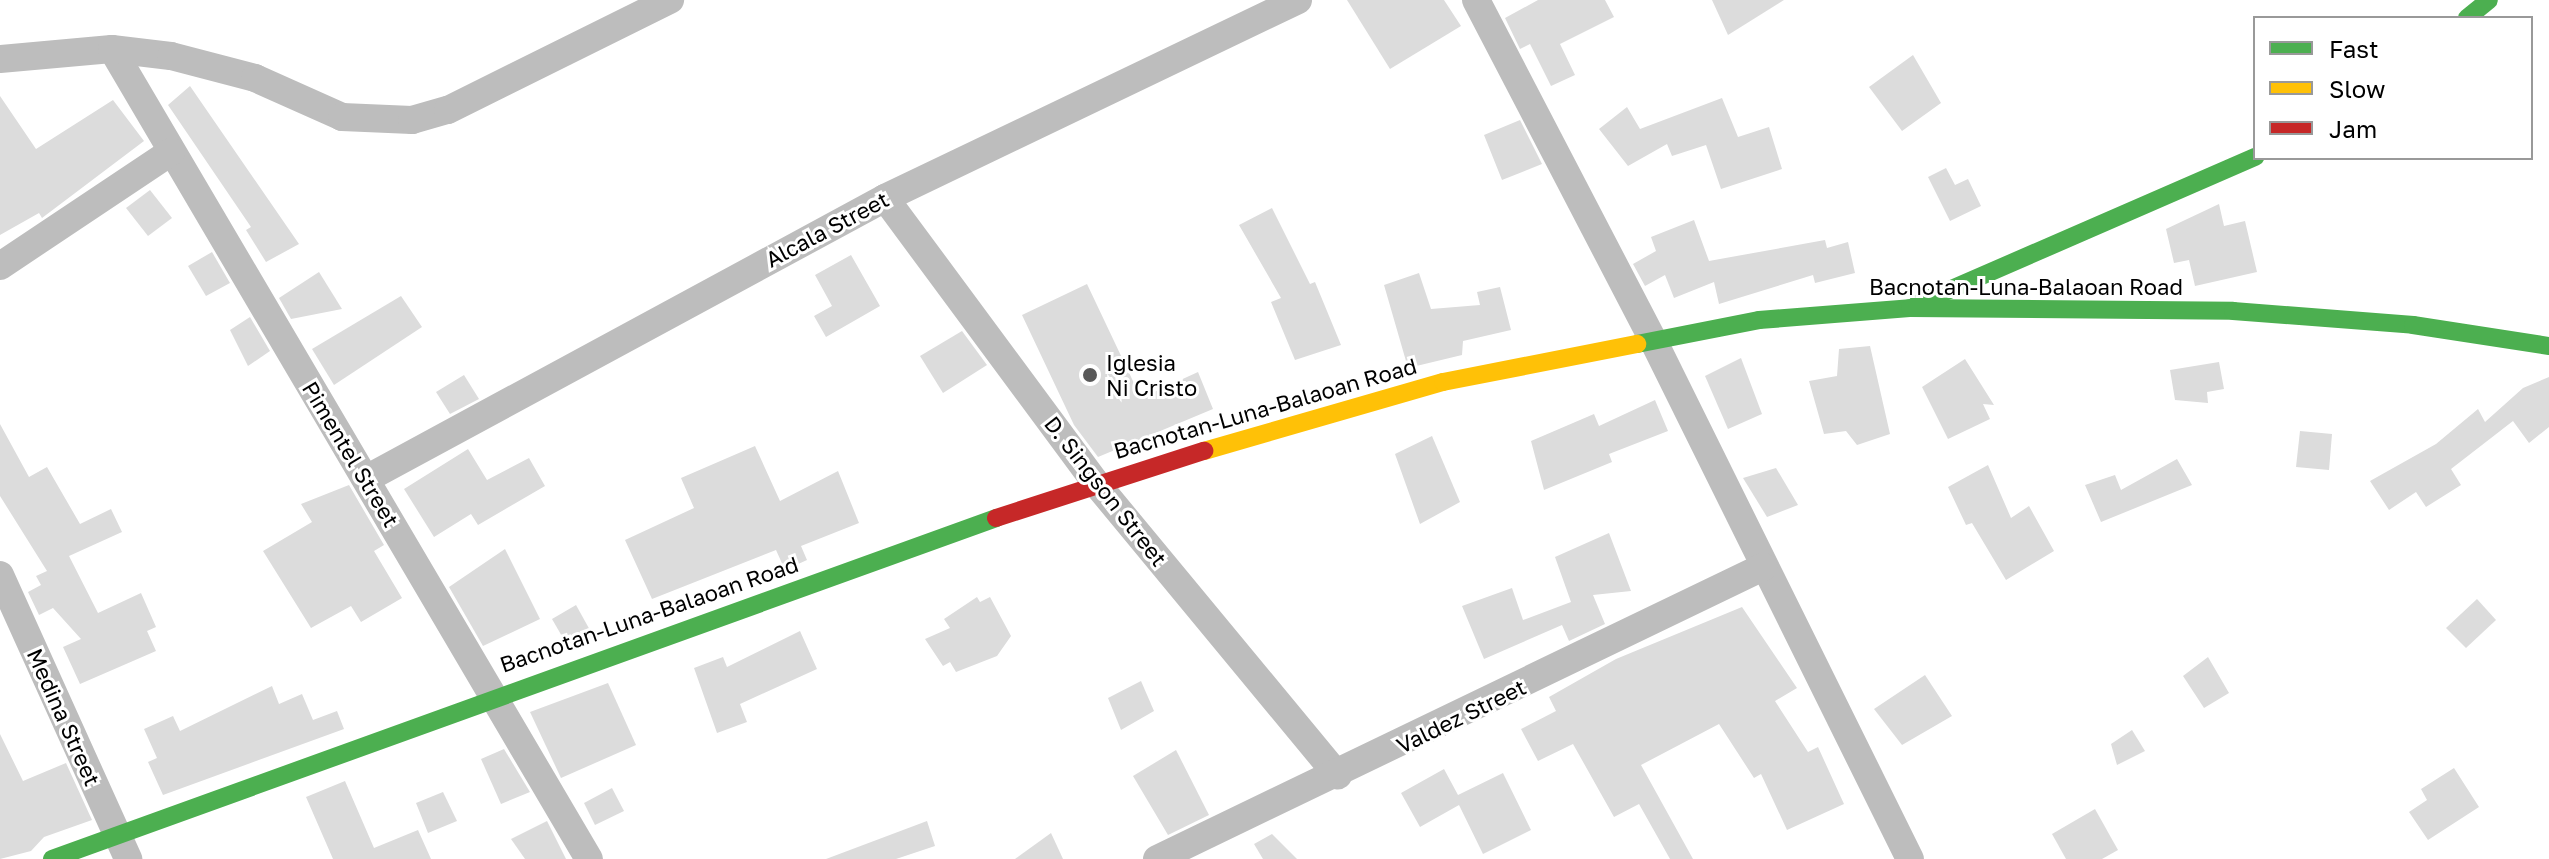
<!DOCTYPE html>
<style>
body{margin:0}
#map{position:relative;width:2549px;height:859px;overflow:hidden;background:#fff;font-family:"Golos Text",sans-serif}
div>[style]{position:absolute}
.building>*{inset:0;background:#dcdcdc}
.street>*{height:28px;margin:-14px;padding:0 14px;transform-origin:14px;border-radius:14px;background:#bdbdbd}
.fast>*{height:18px;margin:-9px;padding:0 9px;transform-origin:9px;border-radius:9px;background:#4caf50}
.slow>*{height:18px;margin:-9px;padding:0 9px;transform-origin:9px;border-radius:9px;background:#ffc107}
.jam>*{height:18px;margin:-9px;padding:0 9px;transform-origin:9px;border-radius:9px;background:#c62828}
.dots>*{width:22px;height:22px;translate:-50% -50%;box-sizing:border-box;border:4px solid #fff;border-radius:50%}
span{translate:-50% -50%;white-space:nowrap;text-align:center;line-height:1.15;-webkit-text-stroke:6px #fff;paint-order:stroke}
.street-label{font-size:22px;color:#000}
.poi-label{font-size:22px;color:#000}
.left{translate:0 -50%;text-align:left}
.legend{position:absolute;left:2253px;top:16px;width:280px;height:144px;box-sizing:border-box;background:#fff;border:2px solid #999;margin:0;padding:10px 14px;list-style:none;font-size:24px;color:#000}
.legend li{display:flex;align-items:center;gap:16px;height:40px}
.legend b{width:40px;border:2px solid #999}
</style>
<div id="map">
<div class="building">
<i style="clip-path:polygon(1347px 0,1444px 0,1461px 26px,1390px 69px)"></i>
<i style="clip-path:polygon(1538px 0,1605px 0,1614px 17px,1560px 44px,1575px 75px,1551px 86px,1530px 44px,1520px 49px,1505px 18px)"></i>
<i style="clip-path:polygon(1712px 0,1784px 0,1728px 35px)"></i>
<i style="clip-path:polygon(1913px 55px,1941px 103px,1902px 131px,1869px 87px)"></i>
<i style="clip-path:polygon(190px 86px,299px 244px,266px 262px,246px 230px,251px 227px,168px 105px)"></i>
<i style="clip-path:polygon(0 96px,36px 149px,113px 100px,144px 141px,42px 218px,39px 213px,0 235px)"></i>
<i style="clip-path:polygon(1722px 98px,1738px 137px,1769px 127px,1782px 169px,1721px 189px,1706px 145px,1672px 156px,1667px 144px,1628px 166px,1599px 129px,1627px 107px,1640px 129px)"></i>
<i style="clip-path:polygon(1520px 120px,1542px 164px,1502px 180px,1484px 135px)"></i>
<i style="clip-path:polygon(1946px 168px,1955px 185px,1968px 179px,1981px 206px,1950px 221px,1928px 177px)"></i>
<i style="clip-path:polygon(150px 190px,172px 218px,148px 236px,126px 208px)"></i>
<i style="clip-path:polygon(2219px 204px,2224px 226px,2245px 221px,2257px 272px,2195px 286px,2189px 260px,2174px 263px,2166px 229px)"></i>
<i style="clip-path:polygon(1272px 208px,1310px 284px,1315px 282px,1341px 345px,1295px 360px,1271px 302px,1281px 298px,1239px 225px)"></i>
<i style="clip-path:polygon(1694px 220px,1709px 261px,1825px 240px,1827px 248px,1848px 242px,1855px 273px,1815px 283px,1813px 275px,1719px 304px,1714px 282px,1674px 298px,1665px 275px,1645px 286px,1633px 264px,1656px 251px,1651px 237px)"></i>
<i style="clip-path:polygon(212px 252px,230px 283px,206px 296px,188px 266px)"></i>
<i style="clip-path:polygon(851px 255px,880px 306px,826px 337px,814px 316px,832px 306px,815px 275px)"></i>
<i style="clip-path:polygon(319px 272px,342px 309px,291px 319px,279px 298px)"></i>
<i style="clip-path:polygon(1419px 273px,1431px 309px,1480px 305px,1477px 292px,1500px 287px,1511px 330px,1463px 341px,1462px 355px,1408px 368px,1384px 285px)"></i>
<i style="clip-path:polygon(1087px 284px,1141px 398px,1198px 372px,1213px 409px,1098px 457px,1074px 425px,1022px 315px)"></i>
<i style="clip-path:polygon(401px 296px,422px 327px,334px 385px,312px 349px)"></i>
<i style="clip-path:polygon(250px 317px,270px 351px,248px 366px,230px 330px)"></i>
<i style="clip-path:polygon(962px 331px,987px 365px,943px 393px,920px 356px)"></i>
<i style="clip-path:polygon(1870px 346px,1890px 434px,1857px 445px,1846px 431px,1824px 434px,1809px 381px,1837px 376px,1839px 349px)"></i>
<i style="clip-path:polygon(1741px 358px,1762px 414px,1728px 429px,1705px 376px)"></i>
<i style="clip-path:polygon(1965px 359px,1994px 405px,1983px 404px,1990px 419px,1948px 439px,1922px 387px)"></i>
<i style="clip-path:polygon(2219px 362px,2224px 389px,2207px 392px,2208px 403px,2175px 400px,2170px 370px)"></i>
<i style="clip-path:polygon(464px 375px,479px 399px,450px 414px,436px 392px)"></i>
<i style="clip-path:polygon(2549px 377px,2549px 427px,2529px 443px,2513px 421px,2451px 469px,2461px 485px,2426px 507px,2416px 492px,2389px 510px,2370px 481px,2436px 444px,2478px 409px,2485px 422px,2523px 388px)"></i>
<i style="clip-path:polygon(1655px 400px,1668px 431px,1609px 454px,1612px 462px,1544px 490px,1531px 441px,1594px 414px,1599px 426px)"></i>
<i style="clip-path:polygon(0 424px,29px 477px,47px 467px,80px 524px,111px 509px,122px 532px,69px 556px,98px 613px,141px 593px,156px 627px,147px 631px,156px 651px,80px 684px,63px 647px,81px 639px,53px 608px,39px 615px,28px 592px,41px 585px,36px 576px,47px 571px,0 496px)"></i>
<i style="clip-path:polygon(2300px 431px,2332px 434px,2329px 470px,2296px 467px)"></i>
<i style="clip-path:polygon(1432px 436px,1460px 502px,1420px 524px,1395px 454px)"></i>
<i style="clip-path:polygon(755px 446px,780px 501px,838px 471px,859px 523px,801px 546px,807px 560px,785px 570px,776px 550px,652px 599px,625px 540px,694px 508px,681px 478px)"></i>
<i style="clip-path:polygon(468px 449px,487px 480px,529px 458px,545px 486px,478px 525px,471px 514px,434px 537px,404px 489px)"></i>
<i style="clip-path:polygon(2177px 459px,2192px 485px,2101px 522px,2085px 485px,2115px 475px,2121px 490px)"></i>
<i style="clip-path:polygon(1988px 465px,2011px 518px,2029px 506px,2054px 551px,2006px 580px,1972px 523px,1966px 525px,1948px 487px)"></i>
<i style="clip-path:polygon(1776px 468px,1798px 505px,1767px 517px,1743px 478px)"></i>
<i style="clip-path:polygon(349px 485px,384px 545px,374px 551px,402px 598px,361px 622px,351px 606px,311px 628px,263px 551px,312px 522px,301px 504px)"></i>
<i style="clip-path:polygon(1609px 533px,1631px 591px,1593px 595px,1605px 624px,1569px 641px,1562px 625px,1484px 659px,1462px 606px,1512px 588px,1523px 620px,1571px 602px,1555px 557px)"></i>
<i style="clip-path:polygon(505px 549px,540px 619px,483px 646px,449px 587px)"></i>
<i style="clip-path:polygon(977px 597px,980px 602px,990px 597px,1011px 636px,997px 656px,956px 672px,950px 662px,943px 666px,925px 639px,950px 628px,944px 619px)"></i>
<i style="clip-path:polygon(2477px 599px,2496px 620px,2466px 648px,2446px 628px)"></i>
<i style="clip-path:polygon(576px 605px,591px 632px,567px 645px,552px 619px)"></i>
<i style="clip-path:polygon(1742px 607px,1797px 688px,1775px 701px,1808px 752px,1818px 747px,1844px 804px,1787px 830px,1761px 774px,1754px 778px,1719px 724px,1641px 765px,1693px 859px,1670px 859px,1639px 804px,1614px 817px,1573px 744px,1538px 761px,1521px 729px,1556px 711px,1549px 697px,1616px 659px)"></i>
<i style="clip-path:polygon(800px 631px,817px 669px,740px 704px,747px 722px,717px 733px,694px 668px,723px 657px,727px 667px)"></i>
<i style="clip-path:polygon(2208px 657px,2229px 693px,2204px 708px,2183px 676px)"></i>
<i style="clip-path:polygon(1925px 675px,1952px 716px,1902px 745px,1874px 709px)"></i>
<i style="clip-path:polygon(1141px 681px,1154px 711px,1121px 730px,1108px 698px)"></i>
<i style="clip-path:polygon(608px 683px,636px 745px,561px 778px,530px 712px)"></i>
<i style="clip-path:polygon(272px 686px,279px 704px,302px 694px,313px 720px,337px 711px,344px 729px,163px 795px,148px 762px,157px 758px,144px 729px,173px 716px,180px 731px)"></i>
<i style="clip-path:polygon(2132px 730px,2145px 751px,2117px 765px,2111px 744px)"></i>
<i style="clip-path:polygon(0 734px,23px 781px,66px 763px,92px 820px,44px 837px,31px 851px,0 859px)"></i>
<i style="clip-path:polygon(504px 749px,530px 792px,501px 804px,481px 759px)"></i>
<i style="clip-path:polygon(1176px 750px,1209px 815px,1168px 835px,1133px 776px)"></i>
<i style="clip-path:polygon(2454px 768px,2479px 807px,2428px 840px,2409px 812px,2427px 800px,2421px 789px)"></i>
<i style="clip-path:polygon(1444px 769px,1458px 795px,1503px 773px,1531px 830px,1483px 854px,1459px 805px,1420px 827px,1401px 793px)"></i>
<i style="clip-path:polygon(345px 781px,374px 848px,418px 830px,431px 859px,333px 859px,306px 797px)"></i>
<i style="clip-path:polygon(612px 788px,624px 811px,595px 825px,584px 803px)"></i>
<i style="clip-path:polygon(443px 792px,457px 821px,428px 833px,416px 803px)"></i>
<i style="clip-path:polygon(2095px 809px,2118px 850px,2102px 859px,2066px 859px,2052px 834px)"></i>
<i style="clip-path:polygon(547px 821px,566px 859px,525px 859px,511px 839px)"></i>
<i style="clip-path:polygon(927px 821px,935px 846px,896px 859px,826px 859px)"></i>
<i style="clip-path:polygon(1051px 833px,1063px 859px,1015px 859px)"></i>
<i style="clip-path:polygon(1272px 834px,1297px 859px,1263px 859px,1254px 844px)"></i>
</div>
<div class="street">
<i style="left:1476px;top:0;width:383px;rotate:62.5deg"></i>
<i style="left:1653px;top:340px;width:579px;rotate:63.66deg"></i>
<i style="left:112px;top:49px;width:940px;rotate:59.51deg"></i>
<i style="left:0;top:59px;width:112px;rotate:-5.1deg"></i>
<i style="left:112px;top:49px;width:59px;rotate:6.8deg"></i>
<i style="left:171px;top:56px;width:87px;rotate:14.7deg"></i>
<i style="left:255px;top:78px;width:95px;rotate:24.1deg"></i>
<i style="left:342px;top:117px;width:70px;rotate:2.5deg"></i>
<i style="left:412px;top:120px;width:37px;rotate:-16deg"></i>
<i style="left:448px;top:110px;width:248px;rotate:-26.4deg"></i>
<i style="left:885px;top:198px;width:353px;rotate:53.5deg"></i>
<i style="left:1095px;top:482px;width:381px;rotate:50.4deg"></i>
<i style="left:0;top:266px;width:206px;rotate:-33.7deg"></i>
<i style="left:366px;top:479px;width:590px;rotate:-28.43deg"></i>
<i style="left:885px;top:198px;width:458px;rotate:-25.6deg"></i>
<i style="left:0;top:575px;width:312px;rotate:65.7deg"></i>
<i style="left:1157px;top:859px;width:673px;rotate:-25.73deg"></i>
</div>
<div class="fast">
<i style="left:2467px;top:18px;width:28px;rotate:-39deg"></i>
<i style="left:1917px;top:304px;width:369px;rotate:-23.5deg"></i>
<i style="left:1637px;top:344px;width:124px;rotate:-11.1deg"></i>
<i style="left:1759px;top:320px;width:151px;rotate:-4.5deg"></i>
<i style="left:1910px;top:308px;width:323px;rotate:0.5deg"></i>
<i style="left:2233px;top:311px;width:181px;rotate:4.4deg"></i>
<i style="left:2413px;top:325px;width:138px;rotate:8.8deg"></i>
<i style="left:52px;top:859px;width:1004px;rotate:-19.86deg"></i>
</div>
<div class="slow">
<i style="left:1204px;top:451px;width:249px;rotate:-16.1deg"></i>
<i style="left:1443px;top:382px;width:198px;rotate:-11.1deg"></i>
</div>
<div class="jam">
<i style="left:996px;top:518px;width:219px;rotate:-17.9deg"></i>
</div>
<div class="dots">
<i style="left:1090px;top:375px;background:#595959"></i>
</div>
<div class="street-label">
<span style="left:827px;top:229px;rotate:-28deg">Alcala Street</span>
<span style="left:2026px;top:287px">Bacnotan-Luna-Balaoan Road</span>
<span style="left:1265px;top:408px;rotate:-16deg">Bacnotan-Luna-Balaoan Road</span>
<span style="left:351px;top:454px;rotate:59deg">Pimentel Street</span>
<span style="left:1106px;top:491px;rotate:52deg">D. Singson Street</span>
<span style="left:649px;top:614px;rotate:-19deg">Bacnotan-Luna-Balaoan Road</span>
<span style="left:1461px;top:716px;rotate:-26deg">Valdez Street</span>
<span style="left:64px;top:717px;rotate:66deg">Medina Street</span>
</div>
<div class="poi-label">
<span class="left" style="left:1106px;top:375px">Iglesia<br>Ni Cristo</span>
</div>
<ul class="legend">
<li><b style="height:10px;background:#4caf50"></b>Fast</li>
<li><b style="height:10px;background:#ffc107"></b>Slow</li>
<li><b style="height:10px;background:#c62828"></b>Jam</li>
</ul>
</div>
